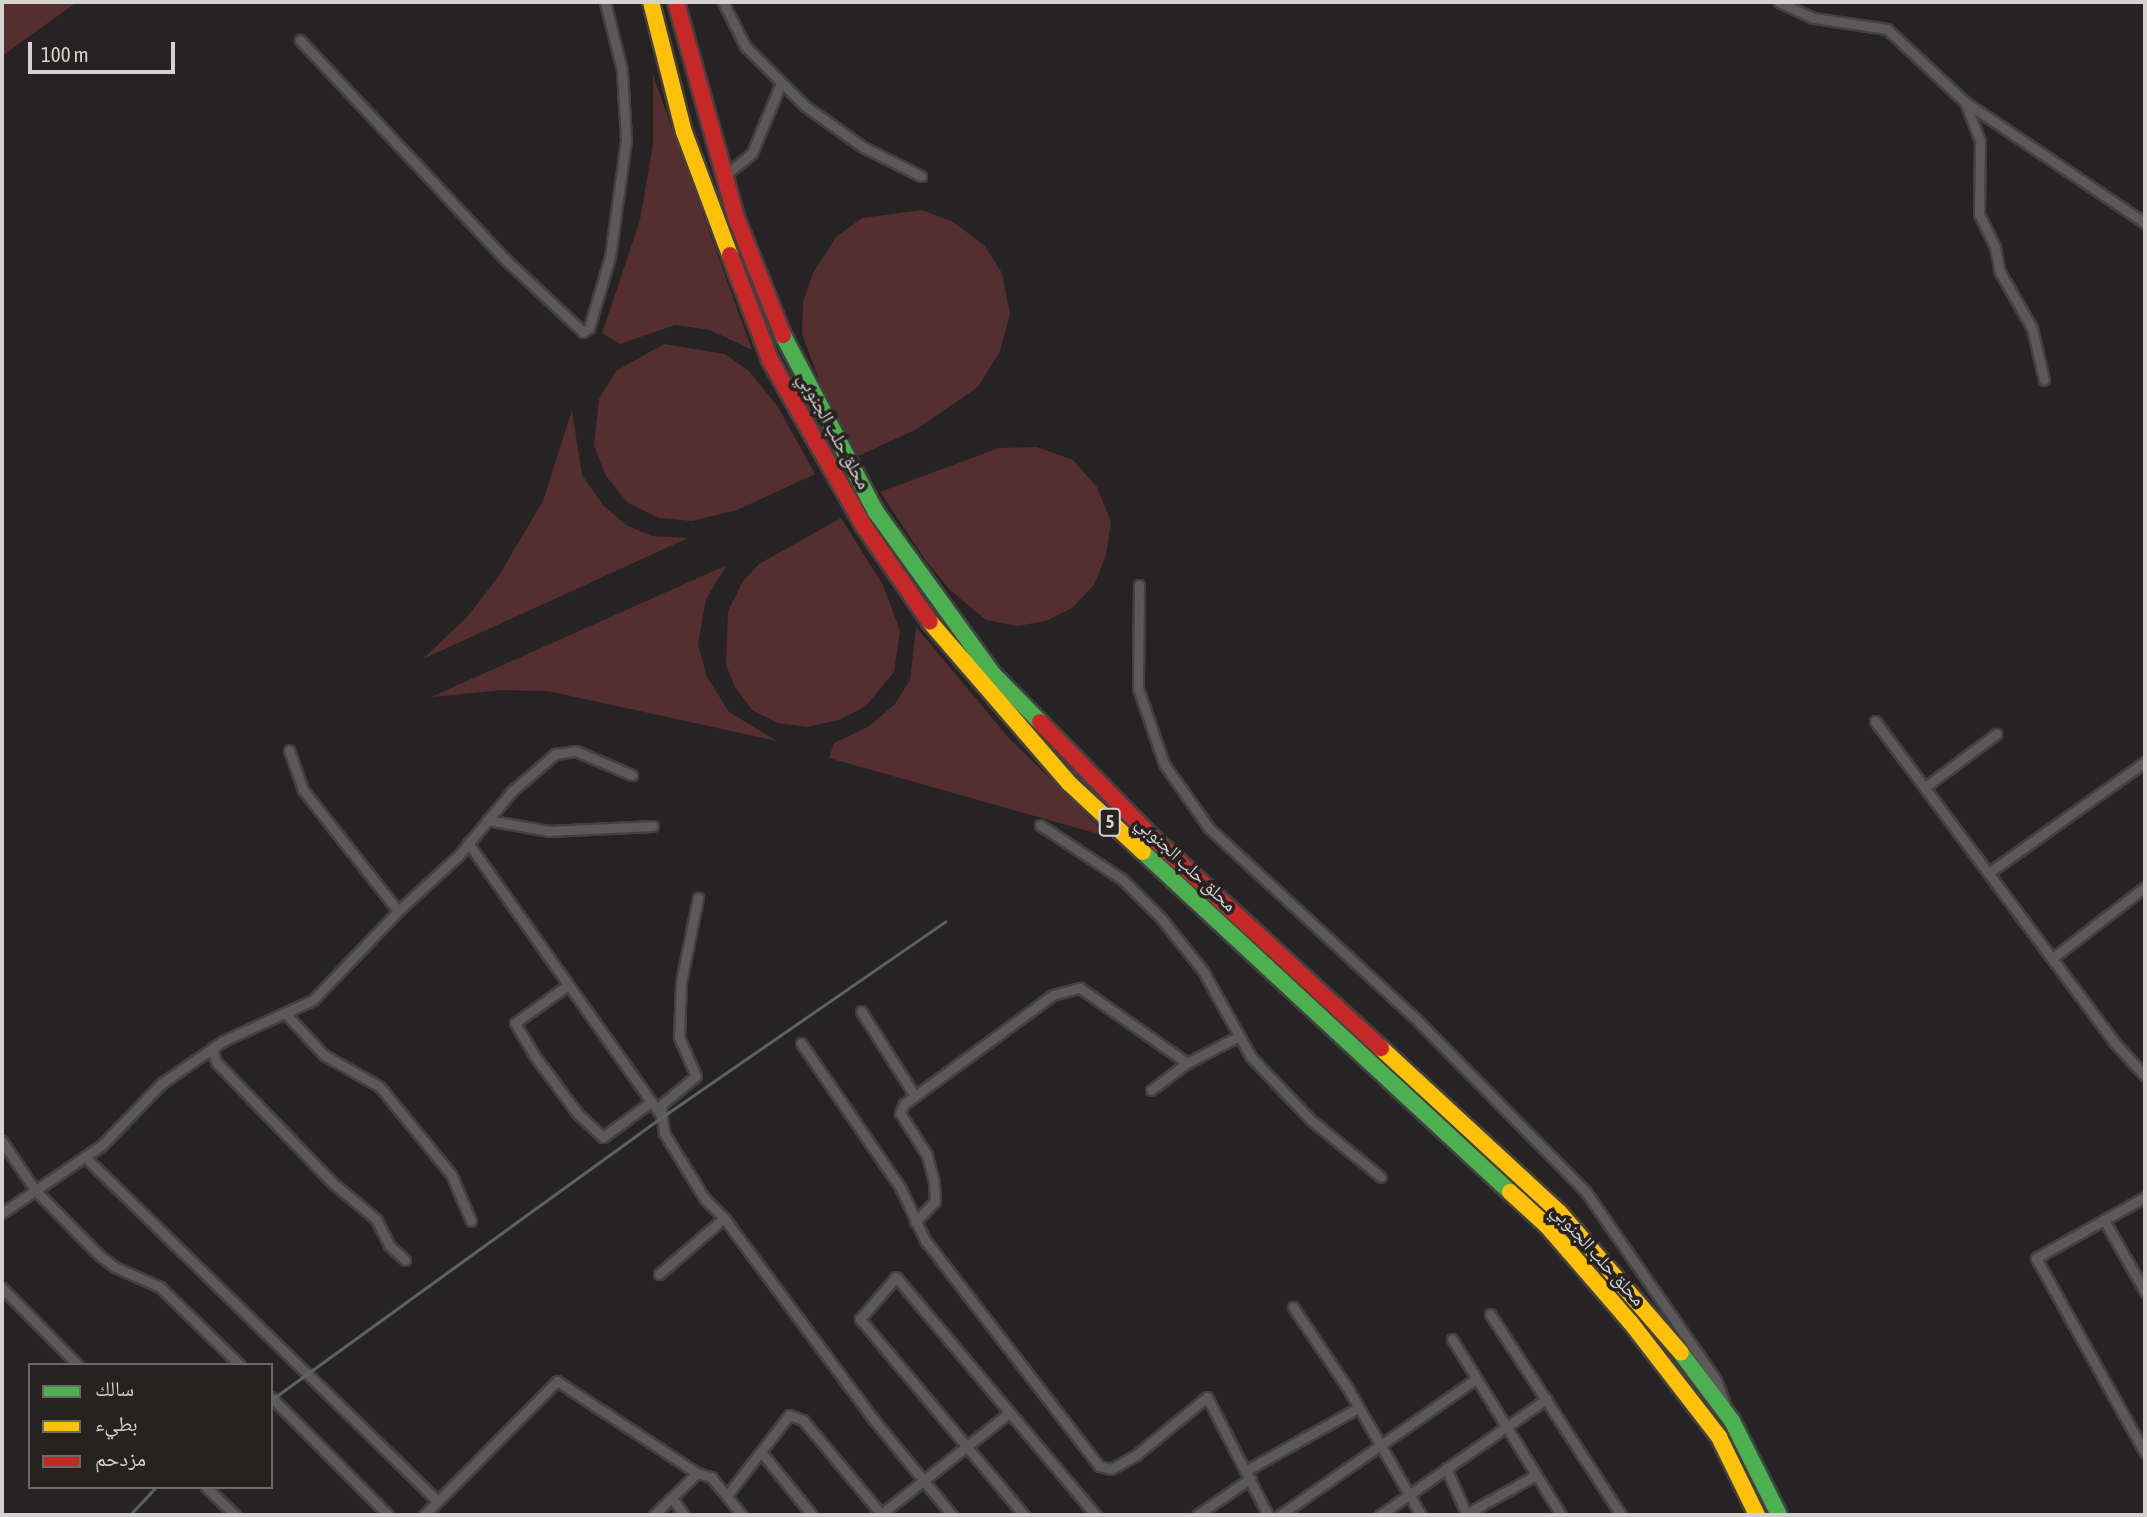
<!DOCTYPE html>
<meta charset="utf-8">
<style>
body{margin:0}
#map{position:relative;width:2147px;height:1517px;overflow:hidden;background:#252323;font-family:"Asap Condensed","Noto Naskh Arabic",sans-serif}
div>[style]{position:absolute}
.green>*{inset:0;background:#552e30}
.roads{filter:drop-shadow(2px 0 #424040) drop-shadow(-2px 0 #424040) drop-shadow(0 2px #424040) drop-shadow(0 -2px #424040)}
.street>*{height:9px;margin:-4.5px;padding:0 4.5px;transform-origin:4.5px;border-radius:4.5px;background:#5b5959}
.fast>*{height:16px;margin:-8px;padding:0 8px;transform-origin:8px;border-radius:8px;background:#4caf50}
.slow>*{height:16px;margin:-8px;padding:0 8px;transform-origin:8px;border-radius:8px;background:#ffc107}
.jam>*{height:16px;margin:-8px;padding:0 8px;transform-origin:8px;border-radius:8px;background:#c62828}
.rail>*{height:2.5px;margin:-1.25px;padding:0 1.25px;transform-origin:1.25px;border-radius:1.25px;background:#616060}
span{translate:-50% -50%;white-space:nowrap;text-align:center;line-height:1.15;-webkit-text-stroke:7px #262222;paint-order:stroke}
.shield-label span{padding:2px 5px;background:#262222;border:2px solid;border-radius:5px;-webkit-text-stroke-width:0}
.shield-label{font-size:18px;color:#d5d2d2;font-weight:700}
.street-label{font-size:19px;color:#d5d2d2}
.frame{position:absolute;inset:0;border:4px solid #d5d2d2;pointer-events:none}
.legend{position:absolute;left:28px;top:1363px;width:245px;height:126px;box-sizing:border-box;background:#262222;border:2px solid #6c6868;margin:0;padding:9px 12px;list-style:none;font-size:21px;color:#d5d2d2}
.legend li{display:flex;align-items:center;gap:14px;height:35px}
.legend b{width:35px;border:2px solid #6c6868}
.scale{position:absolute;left:28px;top:42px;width:147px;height:32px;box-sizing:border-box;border:4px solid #d5d2d2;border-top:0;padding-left:9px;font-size:21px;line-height:24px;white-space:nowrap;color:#d5d2d2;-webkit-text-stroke:5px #262222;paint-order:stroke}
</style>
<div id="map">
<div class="green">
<i style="clip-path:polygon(2px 2px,77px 2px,2px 56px)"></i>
<i style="clip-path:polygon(653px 75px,752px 350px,710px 330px,675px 325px,620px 344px,602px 333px,640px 220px,653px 144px)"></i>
<i style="clip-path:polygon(922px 210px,953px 222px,984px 245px,1002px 273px,1010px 314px,1000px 351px,978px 387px,915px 430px,856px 457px,824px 393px,802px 334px,803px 302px,813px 273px,836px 237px,862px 218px)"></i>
<i style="clip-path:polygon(664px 344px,725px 354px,749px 371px,778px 407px,815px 474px,737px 510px,692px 521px,659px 518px,628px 503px,606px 476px,594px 446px,599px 399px,616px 371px)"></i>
<i style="clip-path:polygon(572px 410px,582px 475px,603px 505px,626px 525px,652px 536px,688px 538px,423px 659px,468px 616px,498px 577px,543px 501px)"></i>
<i style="clip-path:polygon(1037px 447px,1073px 460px,1097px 487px,1111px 522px,1106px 555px,1094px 585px,1072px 608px,1046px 621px,1017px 626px,986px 620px,950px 590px,926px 561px,880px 492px,999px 448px)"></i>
<i style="clip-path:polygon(841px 518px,883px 585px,900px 631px,894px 672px,866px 706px,839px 720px,807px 727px,778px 723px,753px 711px,735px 687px,726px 665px,728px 611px,743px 581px,759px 564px)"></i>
<i style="clip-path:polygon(727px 565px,706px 599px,698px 644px,707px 677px,729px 712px,777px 741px,548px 691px,502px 690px,431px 697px)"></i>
<i style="clip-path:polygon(916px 627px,1008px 737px,1109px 837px,829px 758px,834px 743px,868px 727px,895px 704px,910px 680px)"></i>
</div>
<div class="roads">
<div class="street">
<i style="left:723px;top:2px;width:49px;rotate:63.4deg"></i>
<i style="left:745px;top:46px;width:85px;rotate:45deg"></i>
<i style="left:805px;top:106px;width:71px;rotate:35.3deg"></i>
<i style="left:863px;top:147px;width:65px;rotate:26.6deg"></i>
<i style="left:1779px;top:2px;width:38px;rotate:25deg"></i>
<i style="left:1814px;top:18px;width:74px;rotate:8.6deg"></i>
<i style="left:1887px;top:29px;width:107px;rotate:43.1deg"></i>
<i style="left:1965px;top:102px;width:217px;rotate:33.9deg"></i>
<i style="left:300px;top:40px;width:301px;rotate:46.9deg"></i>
<i style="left:506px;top:260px;width:105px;rotate:43.1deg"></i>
<i style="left:583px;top:332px;width:7px;rotate:-34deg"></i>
<i style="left:589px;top:328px;width:74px;rotate:-73.5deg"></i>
<i style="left:610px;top:257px;width:118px;rotate:-82.2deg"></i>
<i style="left:626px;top:140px;width:70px;rotate:-93.3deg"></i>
<i style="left:622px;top:70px;width:70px;rotate:-104deg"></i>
<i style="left:1965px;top:102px;width:42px;rotate:69deg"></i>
<i style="left:1980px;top:141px;width:73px;rotate:90.8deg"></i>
<i style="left:1979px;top:214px;width:37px;rotate:64deg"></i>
<i style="left:1995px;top:247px;width:25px;rotate:79deg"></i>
<i style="left:2000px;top:272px;width:64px;rotate:60.3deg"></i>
<i style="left:2032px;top:328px;width:53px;rotate:77deg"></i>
<i style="left:724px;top:176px;width:36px;rotate:-39deg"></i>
<i style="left:752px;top:153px;width:76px;rotate:-67.5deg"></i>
<i style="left:1139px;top:585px;width:103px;rotate:90.6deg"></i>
<i style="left:1138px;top:688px;width:80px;rotate:71.1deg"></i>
<i style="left:1164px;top:764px;width:78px;rotate:54.9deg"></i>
<i style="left:1209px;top:828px;width:286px;rotate:42.7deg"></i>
<i style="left:1419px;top:1022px;width:238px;rotate:45.5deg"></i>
<i style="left:1586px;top:1192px;width:229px;rotate:55.3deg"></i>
<i style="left:1716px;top:1380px;width:25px;rotate:69deg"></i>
<i style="left:1875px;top:721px;width:400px;rotate:53.3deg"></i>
<i style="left:2114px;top:1042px;width:46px;rotate:47.6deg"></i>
<i style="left:1925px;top:787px;width:89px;rotate:-36.7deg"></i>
<i style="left:487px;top:820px;width:63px;rotate:10.1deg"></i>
<i style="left:549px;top:831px;width:104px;rotate:-2.8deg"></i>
<i style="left:1040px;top:825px;width:98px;rotate:33.4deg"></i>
<i style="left:1122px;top:879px;width:55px;rotate:45deg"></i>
<i style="left:1161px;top:918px;width:68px;rotate:51.6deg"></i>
<i style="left:1203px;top:971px;width:98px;rotate:60.8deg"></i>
<i style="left:1251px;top:1057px;width:87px;rotate:46.4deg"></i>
<i style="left:1311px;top:1120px;width:90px;rotate:39.2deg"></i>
<i style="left:468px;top:843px;width:336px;rotate:54.7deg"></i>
<i style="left:662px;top:1117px;width:16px;rotate:83deg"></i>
<i style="left:664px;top:1133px;width:78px;rotate:58.2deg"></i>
<i style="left:705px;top:1199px;width:27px;rotate:45deg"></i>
<i style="left:724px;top:1218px;width:252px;rotate:53.4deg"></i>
<i style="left:874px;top:1420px;width:123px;rotate:50.6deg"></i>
<i style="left:1991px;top:871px;width:189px;rotate:-35.3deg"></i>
<i style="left:398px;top:911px;width:83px;rotate:-42.6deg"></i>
<i style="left:459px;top:855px;width:83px;rotate:-50.4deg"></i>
<i style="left:512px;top:791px;width:57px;rotate:-40.7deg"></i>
<i style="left:555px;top:754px;width:21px;rotate:-8deg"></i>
<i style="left:576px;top:751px;width:61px;rotate:23.2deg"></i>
<i style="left:2054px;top:957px;width:115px;rotate:-37.6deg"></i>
<i style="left:568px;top:985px;width:65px;rotate:144.4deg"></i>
<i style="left:515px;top:1023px;width:37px;rotate:59deg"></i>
<i style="left:534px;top:1055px;width:72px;rotate:53.4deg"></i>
<i style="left:577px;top:1113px;width:35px;rotate:43deg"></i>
<i style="left:603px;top:1137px;width:59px;rotate:-36.1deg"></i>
<i style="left:861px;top:1011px;width:101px;rotate:57.6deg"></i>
<i style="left:285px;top:1013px;width:57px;rotate:47.1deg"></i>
<i style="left:324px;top:1055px;width:64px;rotate:29.7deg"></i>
<i style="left:380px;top:1087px;width:112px;rotate:50.8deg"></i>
<i style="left:451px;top:1174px;width:51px;rotate:66.9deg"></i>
<i style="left:801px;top:1043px;width:175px;rotate:55.5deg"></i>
<i style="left:900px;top:1187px;width:59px;rotate:64.7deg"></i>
<i style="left:925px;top:1240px;width:285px;rotate:52.4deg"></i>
<i style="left:1099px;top:1466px;width:12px;rotate:14deg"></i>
<i style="left:1111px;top:1469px;width:29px;rotate:-29deg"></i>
<i style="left:1136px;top:1455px;width:92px;rotate:-39.2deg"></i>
<i style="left:1207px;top:1397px;width:133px;rotate:62.7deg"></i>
<i style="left:212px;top:1048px;width:15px;rotate:74deg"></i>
<i style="left:216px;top:1062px;width:170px;rotate:46deg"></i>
<i style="left:334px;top:1184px;width:55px;rotate:39.8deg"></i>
<i style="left:376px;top:1219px;width:29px;rotate:63deg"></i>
<i style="left:389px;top:1245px;width:22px;rotate:43deg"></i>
<i style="left:1151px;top:1090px;width:45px;rotate:-36.9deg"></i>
<i style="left:1187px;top:1063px;width:56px;rotate:-27.5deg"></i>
<i style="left:662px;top:1116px;width:11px;rotate:-95deg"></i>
<i style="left:661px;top:1105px;width:45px;rotate:-39.6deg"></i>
<i style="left:696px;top:1076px;width:43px;rotate:-113.6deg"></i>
<i style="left:679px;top:1037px;width:55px;rotate:-87.9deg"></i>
<i style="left:681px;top:982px;width:86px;rotate:-78.6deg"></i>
<i style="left:2px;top:1141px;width:59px;rotate:56deg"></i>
<i style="left:35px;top:1190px;width:91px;rotate:45.4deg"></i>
<i style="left:99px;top:1255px;width:20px;rotate:37deg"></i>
<i style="left:115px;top:1267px;width:49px;rotate:24deg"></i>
<i style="left:160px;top:1287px;width:112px;rotate:44.3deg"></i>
<i style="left:85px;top:1157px;width:493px;rotate:44.3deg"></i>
<i style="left:2145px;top:1197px;width:125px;rotate:150.8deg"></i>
<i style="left:2036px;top:1258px;width:223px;rotate:60.8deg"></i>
<i style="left:2px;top:1213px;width:121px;rotate:-34.2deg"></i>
<i style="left:102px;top:1145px;width:86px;rotate:-45.9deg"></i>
<i style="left:162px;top:1083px;width:74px;rotate:-34.5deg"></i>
<i style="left:223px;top:1041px;width:99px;rotate:-24.5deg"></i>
<i style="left:313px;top:1000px;width:123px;rotate:-46.3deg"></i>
<i style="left:398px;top:911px;width:154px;rotate:-128.1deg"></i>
<i style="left:303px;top:790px;width:42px;rotate:-109.3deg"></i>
<i style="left:2104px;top:1220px;width:83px;rotate:60.3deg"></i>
<i style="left:915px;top:1222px;width:29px;rotate:-46deg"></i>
<i style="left:935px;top:1201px;width:19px;rotate:-93deg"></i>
<i style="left:934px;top:1182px;width:28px;rotate:-105deg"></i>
<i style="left:927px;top:1155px;width:50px;rotate:-122.7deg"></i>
<i style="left:900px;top:1113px;width:10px;rotate:-66deg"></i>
<i style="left:904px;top:1104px;width:185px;rotate:-36.2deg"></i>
<i style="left:1053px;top:995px;width:28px;rotate:-15deg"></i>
<i style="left:1080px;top:988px;width:131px;rotate:35deg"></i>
<i style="left:659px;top:1274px;width:86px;rotate:-40.7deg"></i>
<i style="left:2px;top:1288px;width:108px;rotate:45.4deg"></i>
<i style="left:1293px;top:1307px;width:97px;rotate:56deg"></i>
<i style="left:1347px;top:1387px;width:148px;rotate:60deg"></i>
<i style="left:1490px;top:1314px;width:240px;rotate:56.9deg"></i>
<i style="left:1452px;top:1339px;width:207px;rotate:58.2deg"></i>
<i style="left:271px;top:1397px;width:166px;rotate:45.2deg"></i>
<i style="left:761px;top:1452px;width:81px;rotate:51deg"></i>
<i style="left:1446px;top:1468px;width:51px;rotate:65.9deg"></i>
<i style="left:1247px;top:1470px;width:125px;rotate:-29.2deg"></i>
<i style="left:206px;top:1487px;width:40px;rotate:44deg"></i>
<i style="left:728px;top:1494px;width:100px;rotate:-52.3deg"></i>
<i style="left:789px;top:1415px;width:15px;rotate:20deg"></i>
<i style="left:803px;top:1420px;width:124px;rotate:50.3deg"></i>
<i style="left:672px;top:1498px;width:21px;rotate:55deg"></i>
<i style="left:881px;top:1514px;width:164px;rotate:-38.3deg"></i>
<i style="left:1466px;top:1514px;width:80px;rotate:-29.1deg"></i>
<i style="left:424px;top:1515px;width:189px;rotate:-45.2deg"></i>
<i style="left:557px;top:1381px;width:168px;rotate:33.3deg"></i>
<i style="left:654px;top:1515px;width:60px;rotate:-44.3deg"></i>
<i style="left:697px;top:1473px;width:15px;rotate:16deg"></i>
<i style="left:711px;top:1477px;width:49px;rotate:50.8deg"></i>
<i style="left:1024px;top:1515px;width:256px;rotate:-129.9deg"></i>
<i style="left:860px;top:1319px;width:55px;rotate:-49.4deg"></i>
<i style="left:896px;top:1277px;width:311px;rotate:50deg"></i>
<i style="left:1197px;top:1515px;width:65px;rotate:-34.4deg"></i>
<i style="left:1280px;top:1515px;width:239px;rotate:-34.8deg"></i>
<i style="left:1380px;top:1515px;width:203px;rotate:-34.9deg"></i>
</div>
<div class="fast">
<i style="left:783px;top:335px;width:200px;rotate:62.3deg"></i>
<i style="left:876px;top:512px;width:200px;rotate:54.2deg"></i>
<i style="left:993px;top:674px;width:67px;rotate:45.6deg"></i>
<i style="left:1143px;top:852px;width:500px;rotate:42.81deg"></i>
<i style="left:1681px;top:1353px;width:85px;rotate:53.1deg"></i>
<i style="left:1732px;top:1421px;width:105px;rotate:63.4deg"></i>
</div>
<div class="slow">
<i style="left:651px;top:2px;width:134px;rotate:75.8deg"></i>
<i style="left:684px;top:132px;width:131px;rotate:69.5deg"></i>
<i style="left:930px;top:622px;width:213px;rotate:49.2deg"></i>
<i style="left:1069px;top:783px;width:101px;rotate:43deg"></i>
<i style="left:1381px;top:1048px;width:242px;rotate:42.7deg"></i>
<i style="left:1559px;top:1212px;width:186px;rotate:49.1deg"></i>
<i style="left:1510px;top:1192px;width:52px;rotate:42.6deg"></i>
<i style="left:1548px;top:1227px;width:127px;rotate:49.2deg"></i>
<i style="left:1631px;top:1323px;width:144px;rotate:52.3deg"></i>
<i style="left:1719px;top:1437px;width:87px;rotate:64deg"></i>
</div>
<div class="jam">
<i style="left:676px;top:2px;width:226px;rotate:74.4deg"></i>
<i style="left:737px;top:220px;width:124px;rotate:68.2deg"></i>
<i style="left:730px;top:255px;width:112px;rotate:69.1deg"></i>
<i style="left:770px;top:360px;width:191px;rotate:60.5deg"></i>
<i style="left:864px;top:526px;width:116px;rotate:55.5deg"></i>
<i style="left:1040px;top:722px;width:159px;rotate:45.8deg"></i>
<i style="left:1151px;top:836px;width:313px;rotate:42.7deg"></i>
</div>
</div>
<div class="rail">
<i style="left:271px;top:1400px;width:483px;rotate:-35.9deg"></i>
<i style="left:662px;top:1117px;width:344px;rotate:-34.6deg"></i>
<i style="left:130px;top:1515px;width:38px;rotate:-47deg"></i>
</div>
<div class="shield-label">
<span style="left:1110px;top:822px">5</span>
</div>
<div class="street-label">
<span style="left:834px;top:431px;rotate:61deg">محلق حلب الجنوبي</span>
<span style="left:1186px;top:864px;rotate:43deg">محلق حلب الجنوبي</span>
<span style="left:1598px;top:1255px;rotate:48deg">محلق حلب الجنوبي</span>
</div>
<div class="frame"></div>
<ul class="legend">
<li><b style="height:9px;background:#4caf50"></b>سالك</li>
<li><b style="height:9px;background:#ffc107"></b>بطيء</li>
<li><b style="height:9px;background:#c62828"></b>مزدحم</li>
</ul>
<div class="scale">100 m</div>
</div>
